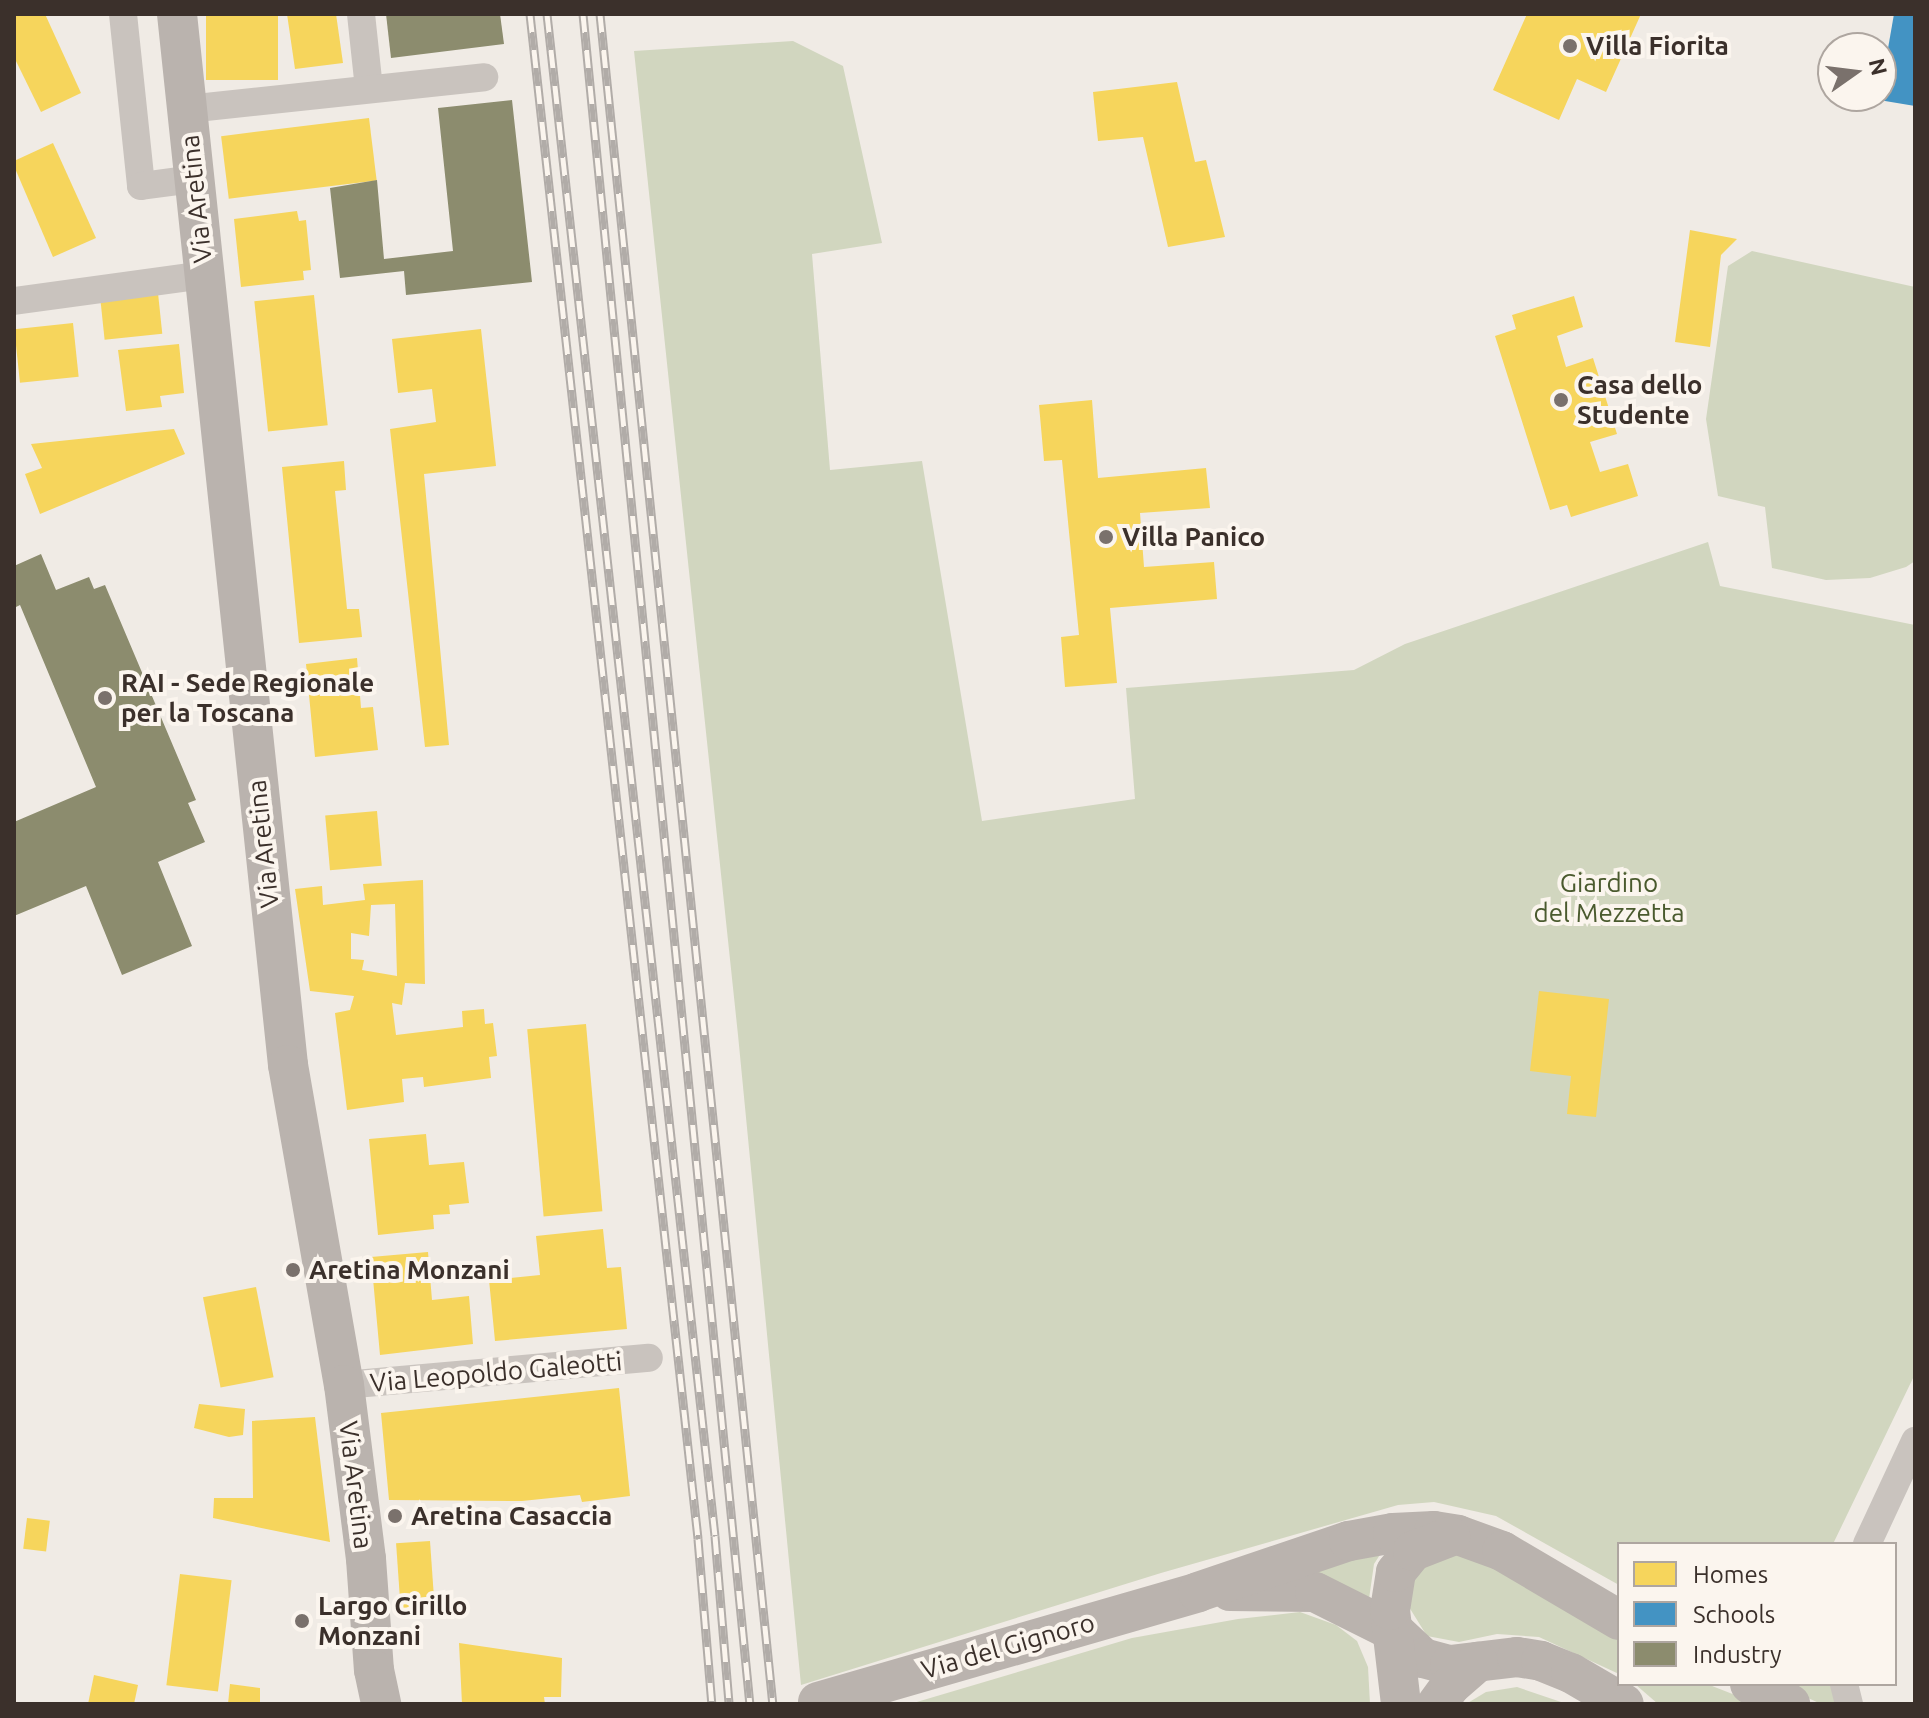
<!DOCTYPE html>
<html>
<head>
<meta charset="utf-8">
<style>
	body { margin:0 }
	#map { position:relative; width:1929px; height:1718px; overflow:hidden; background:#f0ebe5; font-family:Ubuntu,sans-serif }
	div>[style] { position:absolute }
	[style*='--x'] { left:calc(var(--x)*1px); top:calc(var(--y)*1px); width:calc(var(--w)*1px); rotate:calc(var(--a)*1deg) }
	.green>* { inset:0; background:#d1d6bf }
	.homes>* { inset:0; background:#f6d55c; transform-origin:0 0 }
	.schools>* { inset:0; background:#4393c3 }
	.industry>* { inset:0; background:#8c8c6e }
	.street>* { height:28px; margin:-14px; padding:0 14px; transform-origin:14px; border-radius:14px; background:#c9c3be }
	.secondary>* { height:40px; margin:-20px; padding:0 20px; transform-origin:20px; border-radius:20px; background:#bab3ae }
	.rail>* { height:9px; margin-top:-4.5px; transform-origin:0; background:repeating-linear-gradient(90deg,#fbf5ee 0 18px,#b1aca8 0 36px); box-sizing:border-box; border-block:2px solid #b1aca8 }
	.dots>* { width:22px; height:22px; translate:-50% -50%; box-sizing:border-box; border:4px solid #fbf5ee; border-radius:50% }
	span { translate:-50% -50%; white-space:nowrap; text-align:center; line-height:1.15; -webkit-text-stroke:8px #fbf5ee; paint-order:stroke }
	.poi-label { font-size:26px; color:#3b302b; font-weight:700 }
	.left { translate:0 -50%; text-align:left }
	.street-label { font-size:26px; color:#3b302b }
	.park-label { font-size:26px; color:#4a5a2e }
	.frame { position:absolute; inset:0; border:16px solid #3b302b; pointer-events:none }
	.legend { position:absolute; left:1617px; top:1542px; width:280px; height:144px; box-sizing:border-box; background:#fbf5ee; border:2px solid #aea6a0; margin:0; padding:10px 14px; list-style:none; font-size:24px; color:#3b302b }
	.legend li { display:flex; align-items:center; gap:16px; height:40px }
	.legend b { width:40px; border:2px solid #aea6a0 }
	.north { position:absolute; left:1817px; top:32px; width:80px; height:80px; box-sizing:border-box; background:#fbf5ee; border:2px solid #aea6a0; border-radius:50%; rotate:76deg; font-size:22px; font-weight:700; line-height:32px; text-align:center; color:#3b302b }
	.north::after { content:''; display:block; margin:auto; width:28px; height:36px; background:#7a716c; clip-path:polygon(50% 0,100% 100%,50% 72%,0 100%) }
</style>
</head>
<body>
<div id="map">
	<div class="green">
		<i style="clip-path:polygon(793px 41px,843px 66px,882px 243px,812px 254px,830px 470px,922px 461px,982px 821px,1135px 799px,1126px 688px,1354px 670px,1405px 644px,1708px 542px,1720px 586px,1915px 625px,1915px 1374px,1833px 1544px,1619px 1544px,1619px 1585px,1496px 1516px,1434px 1502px,1398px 1505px,1161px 1573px,801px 1685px,738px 1035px,634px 51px)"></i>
		<i style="clip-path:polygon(1752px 251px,1915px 287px,1915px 561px,1906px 567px,1870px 578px,1826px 580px,1772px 568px,1765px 507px,1718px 496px,1706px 419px,1728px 266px)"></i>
		<i style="clip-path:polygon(1385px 1547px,1374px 1564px,1369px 1599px,1290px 1571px)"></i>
		<i style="clip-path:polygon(1464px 1554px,1495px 1565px,1619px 1637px,1619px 1674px,1539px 1637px,1497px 1634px,1459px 1642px,1427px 1636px,1409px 1607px,1413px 1574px,1423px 1560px)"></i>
		<i style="clip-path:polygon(1300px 1612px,1336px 1625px,1357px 1641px,1368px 1667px,1370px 1704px,910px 1704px,1132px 1638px,1238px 1619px)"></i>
		<i style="clip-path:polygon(1635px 1684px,1707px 1684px,1758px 1704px,1658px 1704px)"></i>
		<i style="clip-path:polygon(1778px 1684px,1835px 1684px,1841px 1704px,1821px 1704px)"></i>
		<i style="clip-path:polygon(1517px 1687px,1567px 1704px,1466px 1704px,1486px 1692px)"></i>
	</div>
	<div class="homes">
		<i style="clip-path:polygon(14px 14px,45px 14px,81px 93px,41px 112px,14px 57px)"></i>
		<i style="left:206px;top:14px;width:72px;height:66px"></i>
		<i style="clip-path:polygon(287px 14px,336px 14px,343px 63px,295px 69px)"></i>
		<i style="clip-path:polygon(1527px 14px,1641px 14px,1606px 92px,1577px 79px,1559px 120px,1493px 90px)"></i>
		<i style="clip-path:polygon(1177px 82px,1195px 162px,1206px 160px,1225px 237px,1168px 247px,1143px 137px,1098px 141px,1093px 92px)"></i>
		<i style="left:369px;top:118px;width:63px;height:149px;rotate:83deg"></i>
		<i style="clip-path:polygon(53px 143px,96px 238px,53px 257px,14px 166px,14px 161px)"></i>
		<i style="clip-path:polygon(297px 211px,299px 221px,306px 220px,311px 270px,303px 271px,304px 280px,241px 287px,234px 219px)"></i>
		<i style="clip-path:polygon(1690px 230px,1737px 239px,1721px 255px,1710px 347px,1675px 342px)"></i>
		<i style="left:158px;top:293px;width:41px;height:58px;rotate:84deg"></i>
		<i style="left:314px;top:295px;width:131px;height:60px;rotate:84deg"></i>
		<i style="clip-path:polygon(1574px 296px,1583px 327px,1557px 336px,1566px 367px,1593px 358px,1617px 434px,1590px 442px,1600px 472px,1628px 464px,1638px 496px,1571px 517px,1567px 505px,1550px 510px,1495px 336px,1516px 329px,1512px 315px)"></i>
		<i style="left:73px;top:323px;width:54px;height:59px;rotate:84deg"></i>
		<i style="clip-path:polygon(481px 329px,496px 466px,424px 474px,449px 745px,425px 747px,390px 429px,436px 422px,432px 389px,398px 393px,392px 339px)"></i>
		<i style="clip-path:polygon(179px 344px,184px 393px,160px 396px,162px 407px,126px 411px,118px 350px)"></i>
		<i style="clip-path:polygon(1092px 400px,1098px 478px,1206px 468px,1210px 508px,1140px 513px,1144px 567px,1214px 562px,1217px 599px,1110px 608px,1117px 683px,1065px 687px,1061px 637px,1079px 635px,1062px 460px,1044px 461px,1039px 405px)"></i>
		<i style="clip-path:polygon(174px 429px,185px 454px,40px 514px,25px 474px,42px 468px,31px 444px)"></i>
		<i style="clip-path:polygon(344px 461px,346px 490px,335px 491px,347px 609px,359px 609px,362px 637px,299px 643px,282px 467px)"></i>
		<i style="clip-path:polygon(357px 658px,361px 708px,373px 707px,378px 750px,315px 757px,306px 664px)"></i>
		<i style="left:377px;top:811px;width:55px;height:52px;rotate:85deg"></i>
		<i style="clip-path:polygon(evenodd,423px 880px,425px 984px,405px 983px,402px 1005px,392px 1003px,396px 1035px,463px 1027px,462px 1011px,484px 1009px,485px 1024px,493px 1023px,497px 1056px,489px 1057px,491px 1078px,424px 1087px,423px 1077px,402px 1079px,404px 1102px,347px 1110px,335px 1013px,350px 1010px,354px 996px,310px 991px,295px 889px,322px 886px,323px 905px,365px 900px,363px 884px,423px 880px,395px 904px,397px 976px,362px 970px,364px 960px,351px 959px,351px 933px,369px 936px,371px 905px,395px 904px)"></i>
		<i style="clip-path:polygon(1539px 991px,1609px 999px,1596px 1117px,1567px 1114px,1571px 1076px,1530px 1071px)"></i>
		<i style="left:586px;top:1024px;width:188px;height:59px;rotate:85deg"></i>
		<i style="clip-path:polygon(426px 1134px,429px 1165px,464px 1162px,469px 1203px,449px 1205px,450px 1214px,433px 1215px,434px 1229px,378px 1235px,369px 1139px)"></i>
		<i style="clip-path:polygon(603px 1229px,607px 1268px,621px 1267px,627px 1329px,495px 1341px,489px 1280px,540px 1275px,536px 1236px)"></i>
		<i style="clip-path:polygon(428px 1252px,432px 1300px,469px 1296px,473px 1344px,380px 1355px,371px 1257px)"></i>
		<i style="left:256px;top:1287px;width:92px;height:54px;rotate:79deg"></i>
		<i style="clip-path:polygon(619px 1388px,630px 1496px,582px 1502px,580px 1495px,522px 1501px,389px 1500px,381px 1413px)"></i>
		<i style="clip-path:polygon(199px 1404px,245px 1409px,243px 1435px,229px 1437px,194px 1428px)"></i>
		<i style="clip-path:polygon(315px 1417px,330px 1542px,213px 1518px,214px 1498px,253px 1498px,252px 1421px)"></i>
		<i style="left:27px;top:1518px;width:23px;height:31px;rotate:7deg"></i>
		<i style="left:430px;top:1541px;width:65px;height:34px;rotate:86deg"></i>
		<i style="left:180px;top:1574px;width:52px;height:112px;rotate:7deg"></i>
		<i style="clip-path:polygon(459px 1643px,562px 1658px,561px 1697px,544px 1697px,545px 1704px,462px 1704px)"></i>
		<i style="clip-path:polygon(94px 1675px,138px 1685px,134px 1704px,88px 1704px)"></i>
		<i style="clip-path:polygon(230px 1684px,260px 1688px,260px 1704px,228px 1704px)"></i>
	</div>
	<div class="schools">
		<i style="clip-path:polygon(1894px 14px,1915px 14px,1915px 106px,1879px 100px)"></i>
	</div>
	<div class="industry">
		<i style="clip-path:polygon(386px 14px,500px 14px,504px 44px,391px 58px)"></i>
		<i style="clip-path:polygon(512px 100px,532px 282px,406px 295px,404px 271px,340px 278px,330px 188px,377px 180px,384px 259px,453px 251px,438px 108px)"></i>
		<i style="clip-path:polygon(41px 554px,56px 590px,89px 577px,94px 589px,105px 585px,196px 800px,188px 803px,205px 842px,158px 862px,192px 946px,122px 975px,86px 886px,14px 916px,14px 822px,96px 787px,20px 605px,14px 608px,14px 566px)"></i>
	</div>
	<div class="street">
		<i style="--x:123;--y:14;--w:173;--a:84"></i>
		<i style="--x:141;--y:186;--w:52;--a:-7.7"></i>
		<i style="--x:361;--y:14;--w:75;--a:83.9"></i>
		<i style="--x:187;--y:109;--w:299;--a:-6.1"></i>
		<i style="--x:14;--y:301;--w:191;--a:-7.8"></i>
		<i style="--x:344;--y:1385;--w:306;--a:-5.1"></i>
		<i style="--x:1867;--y:1544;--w:114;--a:-65"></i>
		<i style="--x:1844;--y:1684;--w:21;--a:76"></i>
	</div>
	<div class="secondary">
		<i style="--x:177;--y:14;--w:1057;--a:83.97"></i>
		<i style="--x:288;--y:1065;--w:325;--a:80.1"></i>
		<i style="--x:344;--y:1385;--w:175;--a:82.8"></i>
		<i style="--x:366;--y:1559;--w:111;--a:85.9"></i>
		<i style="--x:374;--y:1670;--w:35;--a:78"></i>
		<i style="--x:1230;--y:1591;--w:85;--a:0.7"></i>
		<i style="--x:1315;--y:1592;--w:89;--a:26.6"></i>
		<i style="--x:1395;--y:1632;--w:38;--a:43"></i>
		<i style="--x:1423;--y:1658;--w:28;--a:15"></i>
		<i style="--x:1450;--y:1665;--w:67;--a:-6.8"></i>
		<i style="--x:1517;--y:1657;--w:24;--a:9"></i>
		<i style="--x:1541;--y:1661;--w:32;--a:22"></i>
		<i style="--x:1571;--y:1673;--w:61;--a:30.3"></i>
		<i style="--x:1750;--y:1684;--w:45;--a:26.6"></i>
		<i style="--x:818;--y:1702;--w:396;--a:-16.1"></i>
		<i style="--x:1198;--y:1592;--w:159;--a:-18.7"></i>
		<i style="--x:1349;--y:1541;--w:45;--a:-10.3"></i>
		<i style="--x:1393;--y:1533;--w:41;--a:-2.8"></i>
		<i style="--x:1434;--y:1531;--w:24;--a:9"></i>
		<i style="--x:1458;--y:1535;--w:47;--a:20"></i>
		<i style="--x:1502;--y:1551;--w:136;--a:30.5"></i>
		<i style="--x:1401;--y:1704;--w:95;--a:-96.7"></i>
		<i style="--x:1390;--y:1610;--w:38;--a:-81"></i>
		<i style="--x:1396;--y:1572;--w:27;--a:-51"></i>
		<i style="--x:1413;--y:1551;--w:40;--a:-21"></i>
		<i style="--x:1437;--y:1704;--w:22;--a:-54"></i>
		<i style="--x:1450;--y:1686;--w:37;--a:-41"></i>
	</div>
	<div class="rail">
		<i style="--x:530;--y:14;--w:1534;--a:83.71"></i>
		<i style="--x:698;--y:1539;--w:166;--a:85.2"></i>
		<i style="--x:547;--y:14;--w:1531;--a:83.7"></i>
		<i style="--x:715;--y:1536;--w:169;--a:85.2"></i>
		<i style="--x:583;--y:14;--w:1698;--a:84.36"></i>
		<i style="--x:600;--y:14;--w:1699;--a:84.16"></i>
	</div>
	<div class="dots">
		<i style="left:1570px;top:46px;background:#7a716c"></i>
		<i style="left:1561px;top:400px;background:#7a716c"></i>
		<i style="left:1106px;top:537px;background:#7a716c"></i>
		<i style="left:105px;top:698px;background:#7a716c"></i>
		<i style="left:293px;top:1270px;background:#7a716c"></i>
		<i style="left:395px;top:1516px;background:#7a716c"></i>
		<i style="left:302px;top:1621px;background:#7a716c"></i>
	</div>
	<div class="poi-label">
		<span class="left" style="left:1586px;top:46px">Villa Fiorita</span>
		<span class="left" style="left:1577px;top:400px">Casa dello<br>Studente</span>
		<span class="left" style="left:1122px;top:537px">Villa Panico</span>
		<span class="left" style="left:121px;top:698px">RAI - Sede Regionale<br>per la Toscana</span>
		<span class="left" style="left:309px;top:1270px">Aretina Monzani</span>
		<span class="left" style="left:411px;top:1516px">Aretina Casaccia</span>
		<span class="left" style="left:318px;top:1621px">Largo Cirillo<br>Monzani</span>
	</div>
	<div class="street-label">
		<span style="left:196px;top:199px;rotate:-96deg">Via Aretina</span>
		<span style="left:263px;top:844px;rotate:-96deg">Via Aretina</span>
		<span style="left:496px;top:1372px;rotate:-5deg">Via Leopoldo Galeotti</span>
		<span style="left:356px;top:1485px;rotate:83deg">Via Aretina</span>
		<span style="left:1008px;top:1646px;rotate:-16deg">Via del Gignoro</span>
	</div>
	<div class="park-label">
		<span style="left:1609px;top:898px">Giardino<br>del Mezzetta</span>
	</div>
	<div class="frame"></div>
	<ul class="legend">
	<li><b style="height:22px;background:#f6d55c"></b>Homes</li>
	<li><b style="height:22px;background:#4393c3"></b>Schools</li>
	<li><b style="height:22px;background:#8c8c6e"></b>Industry</li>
	</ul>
	<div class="north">N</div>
</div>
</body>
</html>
